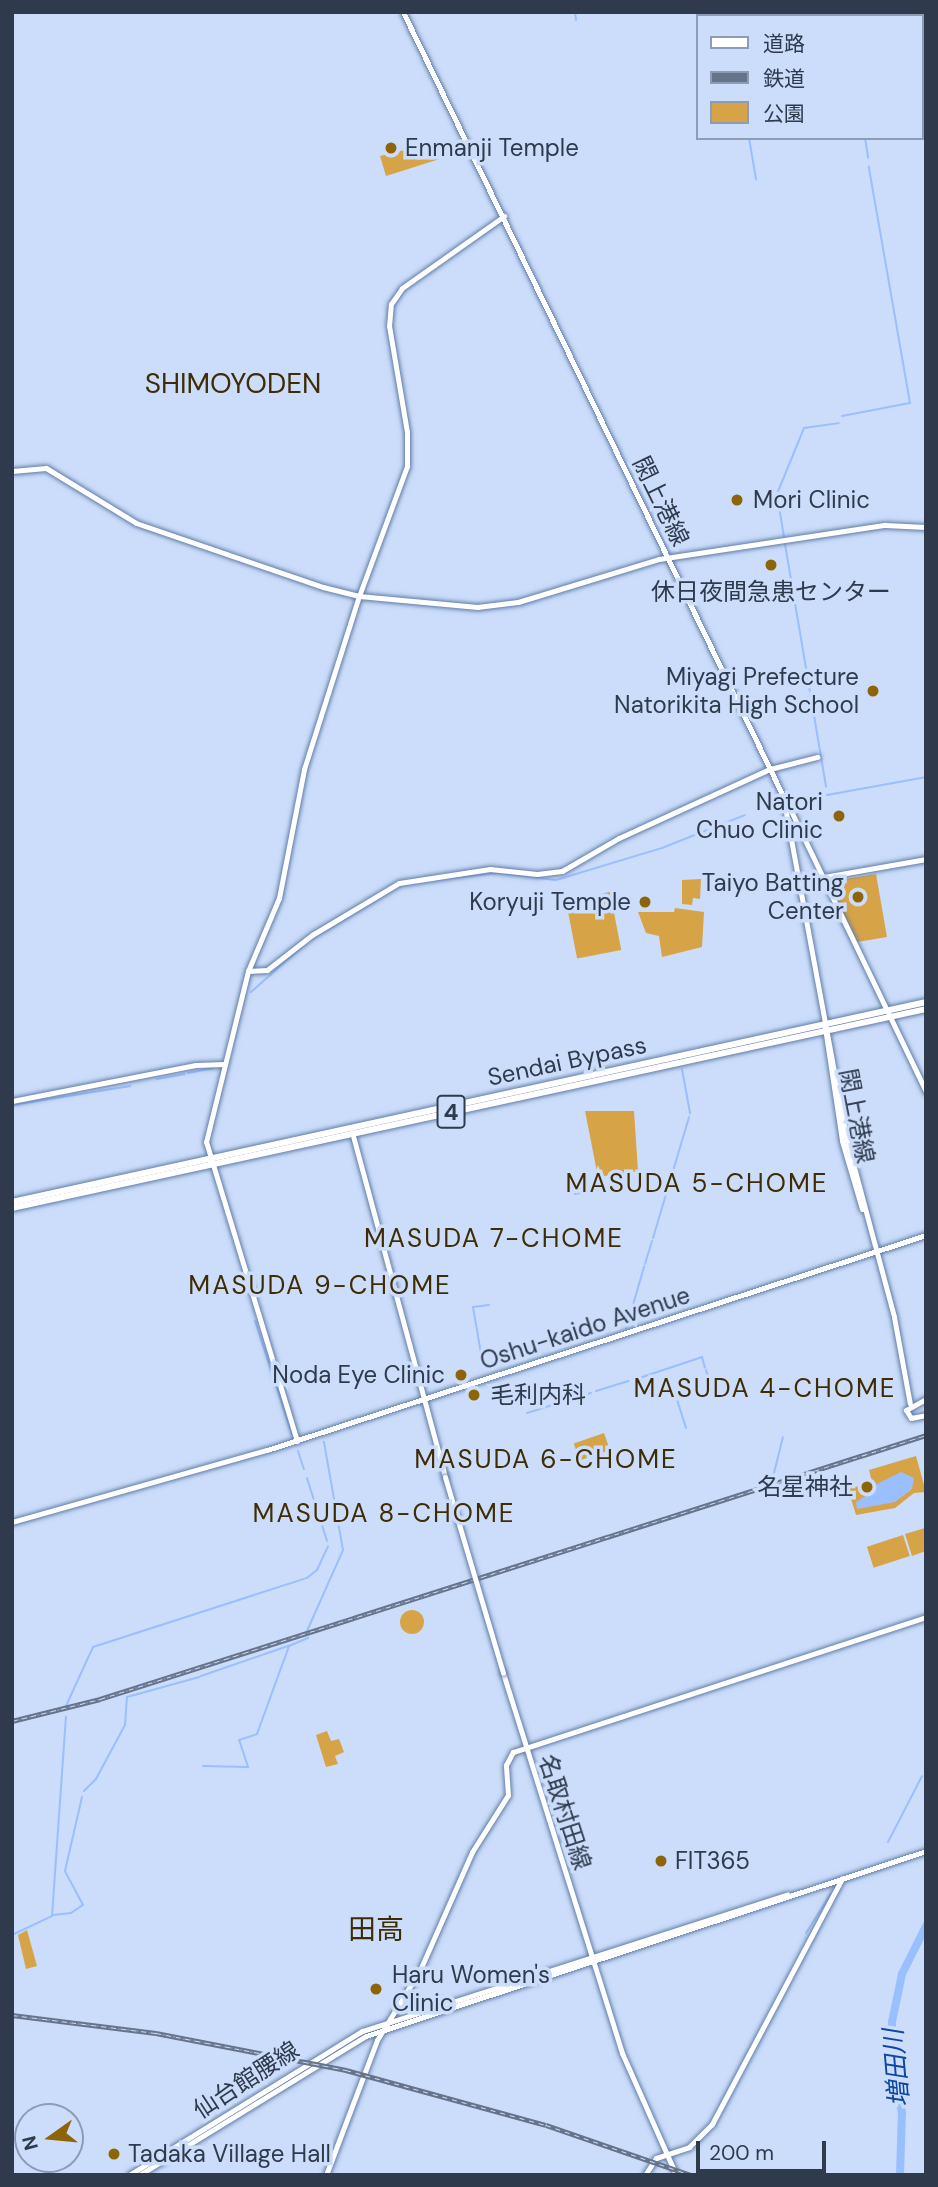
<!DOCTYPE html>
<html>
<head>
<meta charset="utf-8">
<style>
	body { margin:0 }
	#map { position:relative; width:938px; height:2187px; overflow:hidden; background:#cbddfa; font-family:"DM Sans","Noto Sans JP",sans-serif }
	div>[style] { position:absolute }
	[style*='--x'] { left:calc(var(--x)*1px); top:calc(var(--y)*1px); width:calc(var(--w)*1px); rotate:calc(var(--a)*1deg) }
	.green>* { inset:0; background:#d6a447; transform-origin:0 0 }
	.round { border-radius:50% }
	.water>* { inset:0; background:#99bffe }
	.stream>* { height:2px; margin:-1px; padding:0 1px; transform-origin:1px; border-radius:1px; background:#99bffe }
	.river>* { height:8px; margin:-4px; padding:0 4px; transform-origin:4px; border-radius:4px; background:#99bffe }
	.roads { filter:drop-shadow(0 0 2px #627ca8) drop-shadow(0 0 2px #627ca8) }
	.secondary>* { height:5px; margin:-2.5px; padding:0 2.5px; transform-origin:2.5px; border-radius:2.5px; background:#fff }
	.highway>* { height:6px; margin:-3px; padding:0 3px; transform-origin:3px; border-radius:3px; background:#fff }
	.rail>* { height:4.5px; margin-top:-2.25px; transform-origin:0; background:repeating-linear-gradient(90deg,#cbddfa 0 5px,#66738a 0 10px); box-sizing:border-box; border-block:2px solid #66738a }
	.bridges { filter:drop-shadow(0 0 2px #627ca8) drop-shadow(0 0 2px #627ca8) }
	.secondary-bridge>* { height:5px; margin:-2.5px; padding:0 2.5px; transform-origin:2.5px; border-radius:2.5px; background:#fff }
	.dots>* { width:19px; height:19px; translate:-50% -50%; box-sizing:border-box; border:4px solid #cbddfa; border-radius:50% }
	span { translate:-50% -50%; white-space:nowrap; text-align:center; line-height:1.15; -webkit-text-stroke:7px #cbddfa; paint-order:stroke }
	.shield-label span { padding:2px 5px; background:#cbddfa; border:2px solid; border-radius:5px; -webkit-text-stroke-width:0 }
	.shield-label { font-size:23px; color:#2f3a4d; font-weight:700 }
	.poi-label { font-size:24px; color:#2f3a4d }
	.left { translate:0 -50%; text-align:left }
	.right { translate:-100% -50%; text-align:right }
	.street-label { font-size:24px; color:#2f3a4d }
	.neighbourhood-label { font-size:26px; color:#3f2c04; letter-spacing:2px }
	.water-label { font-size:26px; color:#0f47a1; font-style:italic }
	.quarter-label { font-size:28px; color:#3f2c04 }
	.frame { position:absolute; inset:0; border:14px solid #2f3a4d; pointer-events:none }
	.legend { position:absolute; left:696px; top:14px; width:228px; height:126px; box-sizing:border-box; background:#cbddfa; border:2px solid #8d9cb5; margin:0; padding:9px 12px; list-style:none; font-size:21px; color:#2f3a4d }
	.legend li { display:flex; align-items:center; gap:14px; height:35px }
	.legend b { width:35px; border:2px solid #8d9cb5 }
	.north { position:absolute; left:14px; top:2103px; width:70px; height:70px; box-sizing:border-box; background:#cbddfa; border:2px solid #8d9cb5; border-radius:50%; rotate:255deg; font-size:19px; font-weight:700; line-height:28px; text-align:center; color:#2f3a4d }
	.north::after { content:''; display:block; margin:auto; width:24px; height:32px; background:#8d6508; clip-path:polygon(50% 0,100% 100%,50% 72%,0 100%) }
	.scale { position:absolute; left:696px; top:2141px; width:130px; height:32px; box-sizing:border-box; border:4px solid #2f3a4d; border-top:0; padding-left:9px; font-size:21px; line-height:24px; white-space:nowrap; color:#2f3a4d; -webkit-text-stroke:5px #cbddfa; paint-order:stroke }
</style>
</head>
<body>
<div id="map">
	<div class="green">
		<i style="clip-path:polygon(445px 140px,449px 156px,386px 176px,380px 156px)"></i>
		<i style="clip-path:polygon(876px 874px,887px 937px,857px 942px,830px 886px,832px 881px)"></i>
		<i style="clip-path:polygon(701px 879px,700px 899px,693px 898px,692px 905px,682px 904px,682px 880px)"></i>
		<i style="left:610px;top:892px;width:59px;height:45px;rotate:79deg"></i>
		<i style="clip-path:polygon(675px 908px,704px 912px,702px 947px,662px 957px,659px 936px,646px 933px,638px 912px,674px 912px)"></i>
		<i style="clip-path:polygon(585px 1111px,634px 1111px,638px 1171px,598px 1177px)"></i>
		<i style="left:604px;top:1433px;width:18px;height:32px;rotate:71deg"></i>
		<i style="clip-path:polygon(916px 1456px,926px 1492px,914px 1493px,895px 1508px,856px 1515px,848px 1489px,872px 1482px,869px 1470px)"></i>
		<i style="clip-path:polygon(925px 1528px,926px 1551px,912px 1556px,905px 1534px)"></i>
		<i style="left:903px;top:1535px;width:22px;height:38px;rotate:72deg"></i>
		<i class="round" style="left:400px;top:1610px;width:24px;height:24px"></i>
		<i style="clip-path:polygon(327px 1731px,331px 1741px,339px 1739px,344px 1752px,335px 1756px,338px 1764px,326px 1767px,316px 1735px)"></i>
		<i style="clip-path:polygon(27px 1930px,37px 1966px,26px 1969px,18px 1935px)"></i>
	</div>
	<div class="water">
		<i style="clip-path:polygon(901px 1472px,914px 1478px,912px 1489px,895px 1502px,857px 1509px,856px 1502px,874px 1491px,875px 1485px)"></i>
	</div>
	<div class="stream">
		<i style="--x:575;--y:12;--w:8;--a:83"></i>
		<i style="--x:727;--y:12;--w:4;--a:76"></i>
		<i style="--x:843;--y:12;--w:4;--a:76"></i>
		<i style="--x:749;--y:138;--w:42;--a:80.3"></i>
		<i style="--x:865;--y:138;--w:20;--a:81"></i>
		<i style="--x:842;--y:416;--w:69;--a:-10.8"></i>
		<i style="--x:910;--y:403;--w:240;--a:-99.9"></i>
		<i style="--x:784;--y:537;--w:44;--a:-99.2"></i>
		<i style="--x:777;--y:494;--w:71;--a:-67.8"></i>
		<i style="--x:804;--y:428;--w:35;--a:-8"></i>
		<i style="--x:785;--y:544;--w:246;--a:80.4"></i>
		<i style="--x:827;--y:795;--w:101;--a:-10.3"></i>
		<i style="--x:434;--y:880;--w:66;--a:-6.1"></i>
		<i style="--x:500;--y:873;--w:56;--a:7.1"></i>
		<i style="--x:556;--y:880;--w:111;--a:-16.8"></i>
		<i style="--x:662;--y:848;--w:89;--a:-21.7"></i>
		<i style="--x:307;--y:942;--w:110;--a:-31.2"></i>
		<i style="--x:251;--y:992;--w:69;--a:-41.5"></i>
		<i style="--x:682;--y:1069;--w:45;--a:79.7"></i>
		<i style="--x:188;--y:1073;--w:26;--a:-11"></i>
		<i style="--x:157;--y:1079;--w:28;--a:-10"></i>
		<i style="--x:12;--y:1105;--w:120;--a:-9.1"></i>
		<i style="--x:575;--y:1194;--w:23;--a:-10"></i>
		<i style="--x:653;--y:1238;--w:126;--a:-73.4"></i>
		<i style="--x:645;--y:1264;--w:24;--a:-73"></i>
		<i style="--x:255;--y:1321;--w:119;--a:71.9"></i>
		<i style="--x:626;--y:1329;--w:65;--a:-73.8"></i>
		<i style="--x:483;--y:1365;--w:59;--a:-99.8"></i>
		<i style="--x:473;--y:1307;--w:16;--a:-7"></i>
		<i style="--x:706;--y:1370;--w:24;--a:73"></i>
		<i style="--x:633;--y:1380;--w:73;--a:-18.4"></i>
		<i style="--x:702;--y:1357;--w:11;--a:75"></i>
		<i style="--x:672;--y:1384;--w:46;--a:72.3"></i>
		<i style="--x:596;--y:1391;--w:34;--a:-17"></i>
		<i style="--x:527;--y:1413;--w:67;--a:-17.4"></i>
		<i style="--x:298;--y:1451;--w:19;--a:72"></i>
		<i style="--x:307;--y:1478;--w:66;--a:72.4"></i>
		<i style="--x:772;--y:1481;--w:45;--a:-76"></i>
		<i style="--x:307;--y:1631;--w:89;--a:-66"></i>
		<i style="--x:343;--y:1550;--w:110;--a:-100"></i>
		<i style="--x:201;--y:1676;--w:92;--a:-19"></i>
		<i style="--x:65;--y:1708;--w:67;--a:-65.3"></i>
		<i style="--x:93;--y:1647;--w:225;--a:-17.9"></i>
		<i style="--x:307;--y:1578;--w:13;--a:-39"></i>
		<i style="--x:317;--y:1570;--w:26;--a:-65"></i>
		<i style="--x:203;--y:1766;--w:45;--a:1.3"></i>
		<i style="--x:248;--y:1767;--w:28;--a:-108"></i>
		<i style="--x:239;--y:1740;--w:19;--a:-18"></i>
		<i style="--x:257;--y:1734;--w:94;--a:-70"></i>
		<i style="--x:289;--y:1646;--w:21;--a:-23"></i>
		<i style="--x:84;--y:1791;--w:17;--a:-45"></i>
		<i style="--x:96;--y:1779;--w:61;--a:-61.8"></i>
		<i style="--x:125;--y:1725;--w:28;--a:-86"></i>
		<i style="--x:127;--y:1697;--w:75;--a:-15.5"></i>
		<i style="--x:888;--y:1842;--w:74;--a:-62.7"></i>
		<i style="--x:53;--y:1915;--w:18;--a:-6"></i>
		<i style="--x:71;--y:1913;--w:14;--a:-34"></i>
		<i style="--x:83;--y:1905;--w:38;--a:-118"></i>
		<i style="--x:65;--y:1871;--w:76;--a:-77.1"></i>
		<i style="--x:806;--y:1933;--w:45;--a:-57.7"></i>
		<i style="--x:12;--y:1935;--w:44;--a:-25.4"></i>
		<i style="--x:52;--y:1916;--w:200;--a:-86"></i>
	</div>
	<div class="river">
		<i style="--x:900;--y:2175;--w:62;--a:-88.2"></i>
		<i style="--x:902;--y:2113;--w:55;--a:-100.5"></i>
		<i style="--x:892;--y:2059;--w:37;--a:-90"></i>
		<i style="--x:892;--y:2022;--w:49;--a:-78.2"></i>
		<i style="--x:902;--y:1974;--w:54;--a:-63.4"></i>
	</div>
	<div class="roads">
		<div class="secondary">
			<i style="--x:403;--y:12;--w:871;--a:64.14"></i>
			<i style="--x:783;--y:796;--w:351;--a:79.5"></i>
			<i style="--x:847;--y:1141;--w:182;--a:75"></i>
			<i style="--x:894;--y:1317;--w:88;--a:79.6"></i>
			<i style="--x:12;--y:471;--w:34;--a:-5"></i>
			<i style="--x:46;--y:468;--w:105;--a:31.4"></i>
			<i style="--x:136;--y:523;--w:198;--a:18.9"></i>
			<i style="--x:323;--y:587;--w:37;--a:14"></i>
			<i style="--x:359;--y:596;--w:119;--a:5.3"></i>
			<i style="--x:477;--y:607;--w:41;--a:-7"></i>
			<i style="--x:518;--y:602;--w:147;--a:-17"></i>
			<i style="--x:659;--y:559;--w:229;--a:-8.6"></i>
			<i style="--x:885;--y:525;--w:41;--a:2.8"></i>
			<i style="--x:791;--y:811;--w:312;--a:64.3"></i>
			<i style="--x:801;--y:881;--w:127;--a:-10"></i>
			<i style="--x:248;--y:971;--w:19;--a:-3"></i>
			<i style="--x:267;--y:970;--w:57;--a:-37.9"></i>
			<i style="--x:312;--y:935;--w:101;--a:-30.9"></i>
			<i style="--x:399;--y:883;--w:92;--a:-8.7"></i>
			<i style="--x:490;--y:869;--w:47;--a:6.1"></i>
			<i style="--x:537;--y:874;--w:25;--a:-7"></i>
			<i style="--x:562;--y:871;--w:66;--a:-30.1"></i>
			<i style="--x:619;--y:838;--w:166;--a:-24.6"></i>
			<i style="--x:770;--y:769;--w:49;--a:-14.3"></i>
			<i style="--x:825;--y:1028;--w:114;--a:81.4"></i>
			<i style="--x:842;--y:1141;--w:71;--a:73.6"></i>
			<i style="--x:12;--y:1101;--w:187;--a:-11.1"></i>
			<i style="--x:196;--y:1065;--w:28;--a:-2"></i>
			<i style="--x:352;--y:1132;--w:357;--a:74.9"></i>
			<i style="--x:926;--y:1399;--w:23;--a:151"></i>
			<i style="--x:906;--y:1410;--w:9;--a:58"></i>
			<i style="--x:911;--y:1418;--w:15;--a:-11"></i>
			<i style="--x:297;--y:1441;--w:313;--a:-106.9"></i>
			<i style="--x:206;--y:1142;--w:176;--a:-76.2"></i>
			<i style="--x:248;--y:971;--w:79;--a:-67"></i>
			<i style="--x:279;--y:898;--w:131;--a:-79"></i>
			<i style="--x:304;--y:769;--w:182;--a:-72.4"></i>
			<i style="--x:359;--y:596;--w:139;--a:-69.7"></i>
			<i style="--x:407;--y:466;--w:34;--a:-90"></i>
			<i style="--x:407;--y:432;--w:108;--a:-99.6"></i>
			<i style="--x:389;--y:326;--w:22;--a:-85"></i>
			<i style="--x:391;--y:304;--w:19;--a:-55"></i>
			<i style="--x:402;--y:288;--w:125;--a:-35.2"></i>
			<i style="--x:12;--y:1522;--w:265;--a:-15.8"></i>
			<i style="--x:267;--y:1450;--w:693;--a:-18.07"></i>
			<i style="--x:503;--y:1673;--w:398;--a:72.6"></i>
			<i style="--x:622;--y:2053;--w:133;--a:66.1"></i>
			<i style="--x:129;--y:2175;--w:274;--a:-31.7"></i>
			<i style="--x:362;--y:2031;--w:447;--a:-17.8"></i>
			<i style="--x:139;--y:2175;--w:266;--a:-31.5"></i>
			<i style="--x:366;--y:2036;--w:590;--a:-18.28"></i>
			<i style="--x:326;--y:2175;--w:144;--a:-69.3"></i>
			<i style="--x:377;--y:2040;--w:82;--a:-58.4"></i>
			<i style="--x:420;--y:1970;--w:129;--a:-66.2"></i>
			<i style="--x:472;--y:1852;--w:67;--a:-57.7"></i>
			<i style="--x:508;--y:1795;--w:30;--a:-94"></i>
			<i style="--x:506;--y:1765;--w:15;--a:-62"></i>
			<i style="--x:513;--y:1752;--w:435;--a:-18.1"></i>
			<i style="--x:645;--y:2175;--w:20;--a:-57"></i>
			<i style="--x:656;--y:2158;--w:35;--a:-18"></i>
			<i style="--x:689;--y:2147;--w:33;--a:-45"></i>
			<i style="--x:712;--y:2124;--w:278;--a:-62.1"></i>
		</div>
		<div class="highway">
			<i style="--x:12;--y:1202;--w:936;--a:-12.34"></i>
			<i style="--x:12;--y:1208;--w:935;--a:-12.28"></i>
		</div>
	</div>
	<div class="rail">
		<i style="--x:12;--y:1721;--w:91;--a:-14"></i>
		<i style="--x:100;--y:1699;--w:867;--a:-17.72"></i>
		<i style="--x:12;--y:2015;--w:145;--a:7.1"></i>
		<i style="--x:156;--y:2033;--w:194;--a:11"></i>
		<i style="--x:346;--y:2070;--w:207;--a:15.4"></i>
		<i style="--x:546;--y:2125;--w:153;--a:19"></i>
	</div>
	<div class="bridges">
		<div class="secondary-bridge">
			<i style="--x:445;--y:1477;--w:204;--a:73.5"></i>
		</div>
	</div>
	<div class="dots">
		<i style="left:391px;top:148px;background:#8d6508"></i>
		<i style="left:737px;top:500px;background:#8d6508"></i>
		<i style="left:771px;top:565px;background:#8d6508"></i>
		<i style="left:873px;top:691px;background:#8d6508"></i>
		<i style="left:839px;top:816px;background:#8d6508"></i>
		<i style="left:858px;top:897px;background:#8d6508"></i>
		<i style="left:645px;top:902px;background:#8d6508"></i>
		<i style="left:461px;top:1375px;background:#8d6508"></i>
		<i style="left:474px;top:1395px;background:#8d6508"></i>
		<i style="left:867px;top:1487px;background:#8d6508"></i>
		<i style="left:661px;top:1861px;background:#8d6508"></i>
		<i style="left:376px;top:1989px;background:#8d6508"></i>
		<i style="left:114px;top:2154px;background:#8d6508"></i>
	</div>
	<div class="shield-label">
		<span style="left:451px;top:1112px">4</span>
	</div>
	<div class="poi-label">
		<span class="left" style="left:405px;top:148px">Enmanji Temple</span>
		<span class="left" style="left:753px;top:500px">Mori Clinic</span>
		<span style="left:771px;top:592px">休日夜間急患センター</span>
		<span class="right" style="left:859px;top:691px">Miyagi Prefecture<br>Natorikita High School</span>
		<span class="right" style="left:823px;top:816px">Natori<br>Chuo Clinic</span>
		<span class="right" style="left:844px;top:897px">Taiyo Batting<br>Center</span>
		<span class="right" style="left:631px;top:902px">Koryuji Temple</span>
		<span class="right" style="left:445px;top:1375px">Noda Eye Clinic</span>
		<span class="left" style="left:490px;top:1395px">毛利内科</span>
		<span class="right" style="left:853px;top:1487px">名星神社</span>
		<span class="left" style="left:675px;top:1861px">FIT365</span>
		<span class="left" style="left:392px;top:1989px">Haru Women's<br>Clinic</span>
		<span class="left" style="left:128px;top:2154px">Tadaka Village Hall</span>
	</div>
	<div class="street-label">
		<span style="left:661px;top:501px;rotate:64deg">閖上港線</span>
		<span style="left:567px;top:1061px;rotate:-12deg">Sendai Bypass</span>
		<span style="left:857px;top:1116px;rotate:79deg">閖上港線</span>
		<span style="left:585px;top:1328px;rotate:-18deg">Oshu-kaido Avenue</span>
		<span style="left:565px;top:1812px;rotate:72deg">名取村田線</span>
		<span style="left:246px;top:2080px;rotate:-33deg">仙台館腰線</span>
	</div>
	<div class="neighbourhood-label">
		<span style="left:697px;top:1184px">MASUDA 5-CHOME</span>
		<span style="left:494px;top:1239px">MASUDA 7-CHOME</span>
		<span style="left:320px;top:1286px">MASUDA 9-CHOME</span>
		<span style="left:765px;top:1389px">MASUDA 4-CHOME</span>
		<span style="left:546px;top:1460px">MASUDA 6-CHOME</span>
		<span style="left:384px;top:1514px">MASUDA 8-CHOME</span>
	</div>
	<div class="water-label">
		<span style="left:897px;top:2068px;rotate:-95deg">増田川</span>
	</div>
	<div class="quarter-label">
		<span style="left:233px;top:384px">SHIMOYODEN</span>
		<span style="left:376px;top:1930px">田高</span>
	</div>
	<div class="frame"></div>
	<ul class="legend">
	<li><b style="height:9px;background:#fff"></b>道路</li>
	<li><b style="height:9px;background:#66738a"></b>鉄道</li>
	<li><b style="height:19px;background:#d6a447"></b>公園</li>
	</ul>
	<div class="north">N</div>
	<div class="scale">200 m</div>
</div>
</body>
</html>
